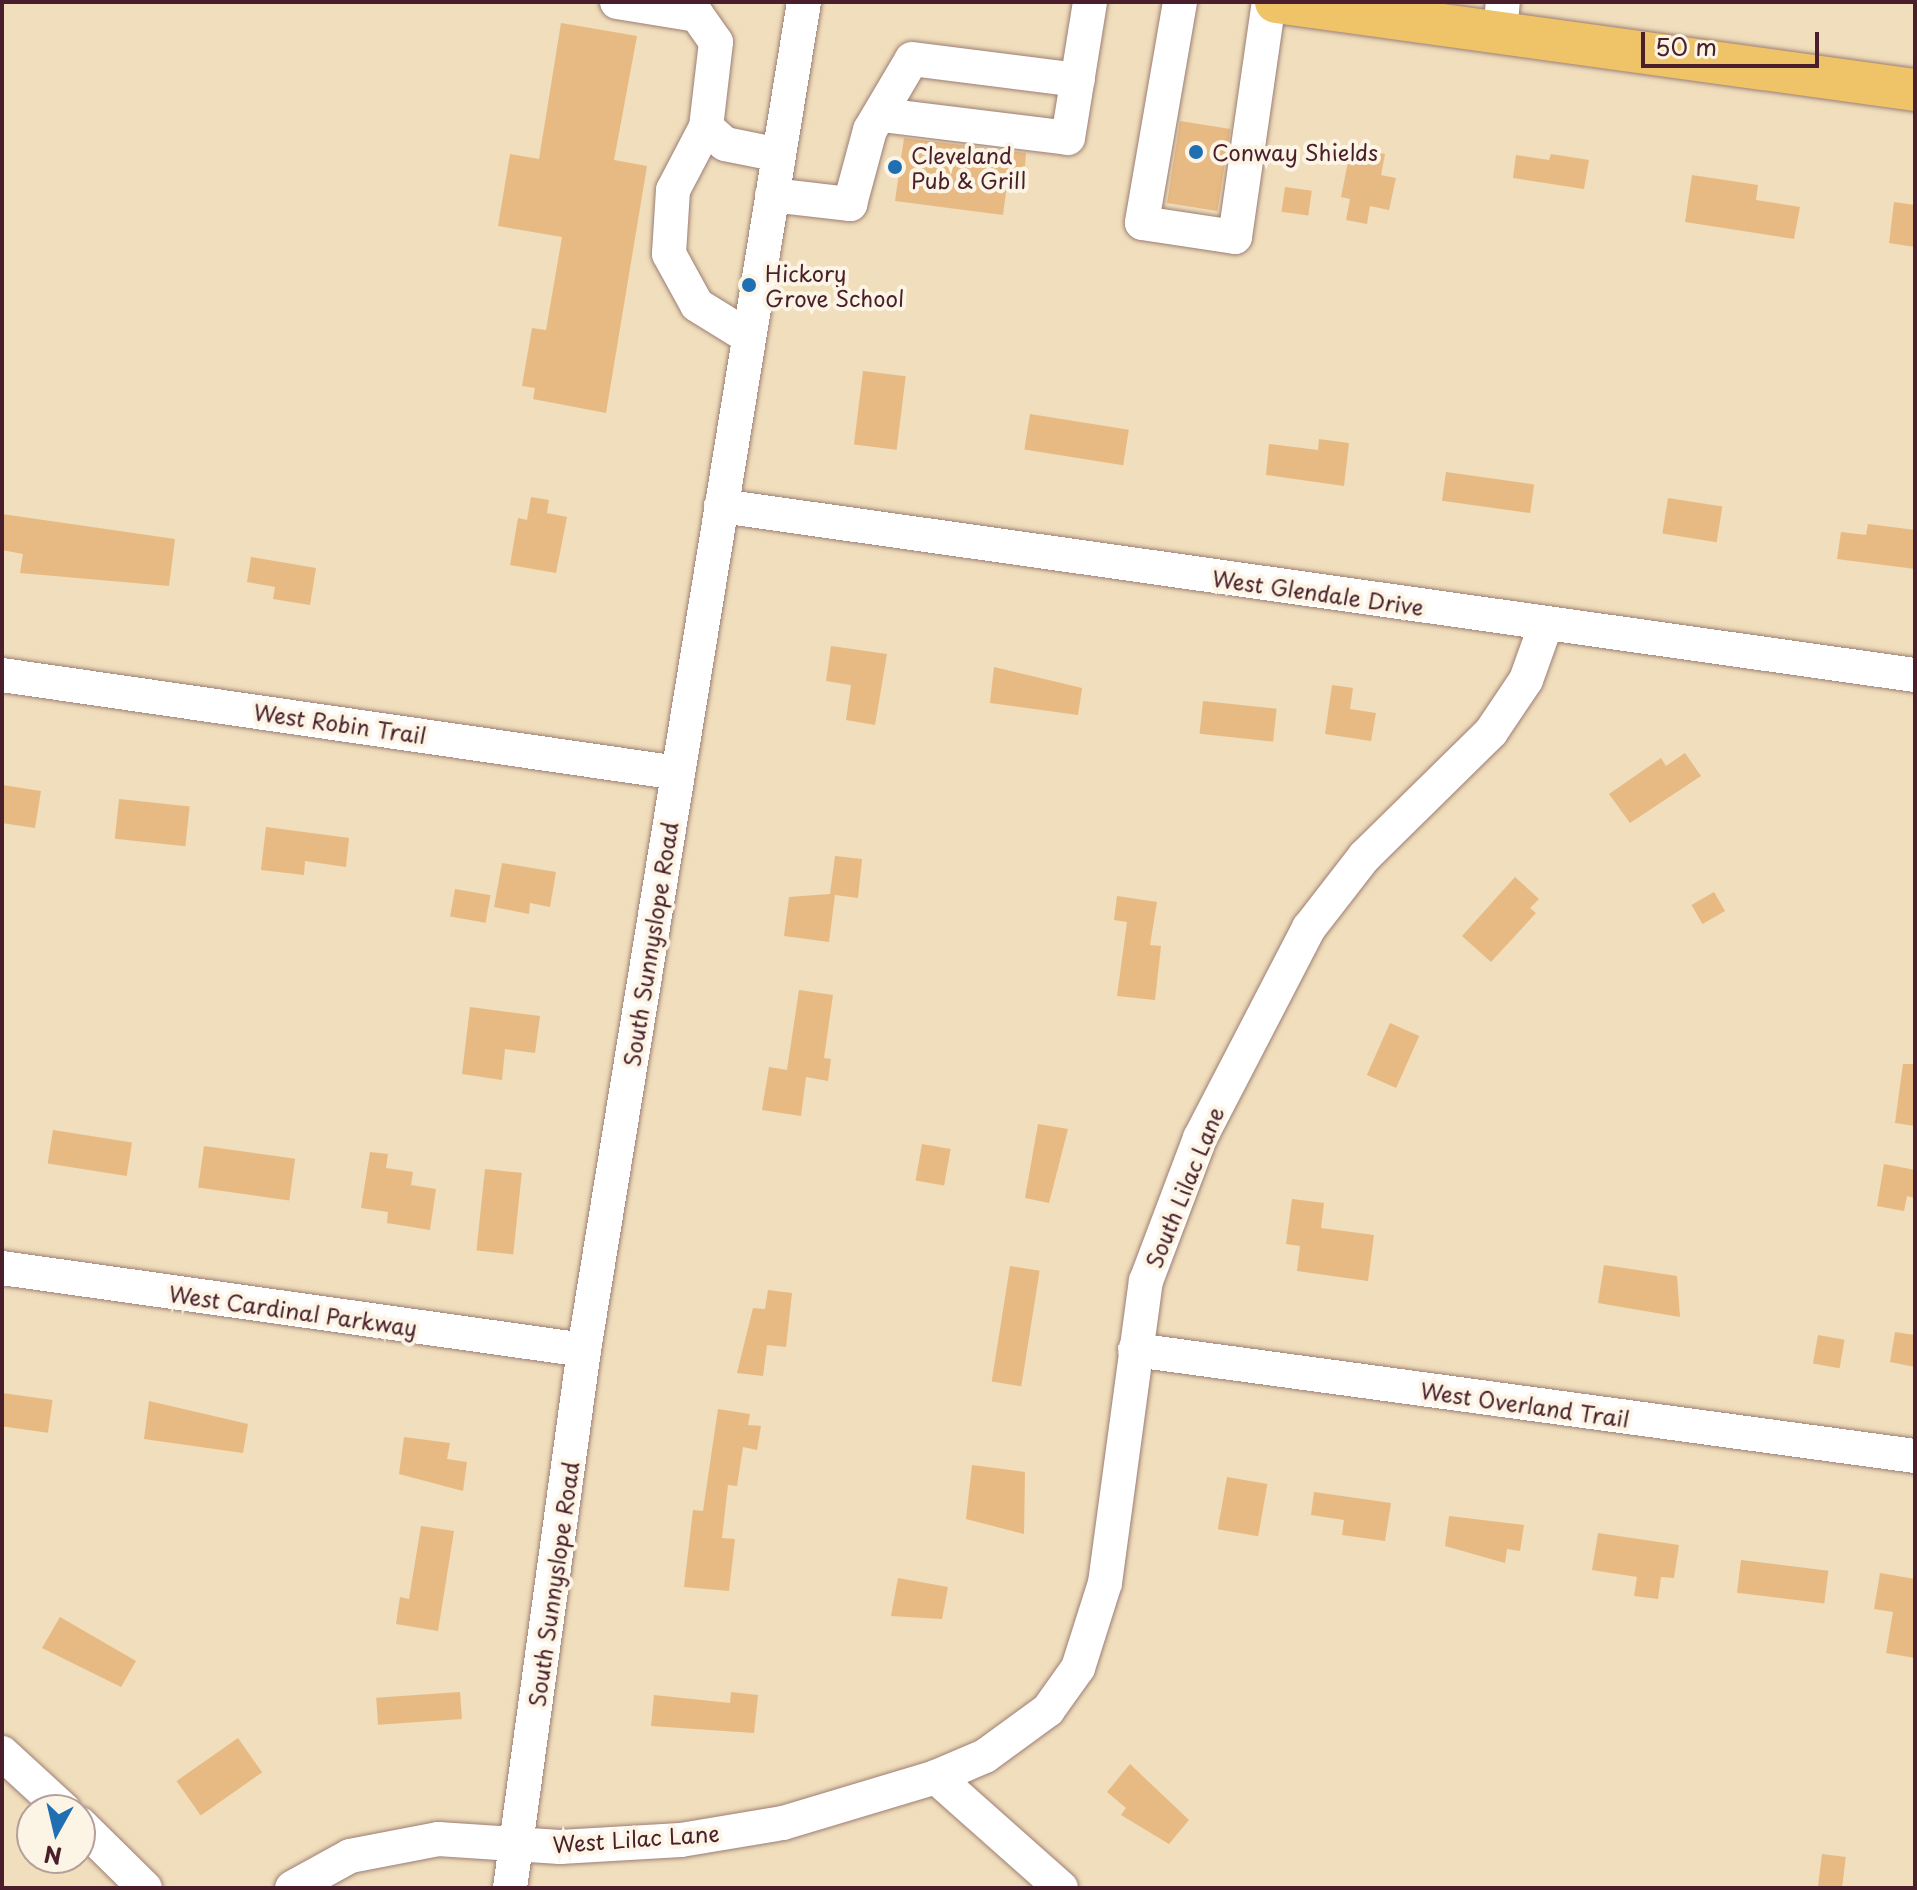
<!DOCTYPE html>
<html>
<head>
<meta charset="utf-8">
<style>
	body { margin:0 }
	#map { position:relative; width:1917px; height:1890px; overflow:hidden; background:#f0debc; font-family:"Playpen Sans",sans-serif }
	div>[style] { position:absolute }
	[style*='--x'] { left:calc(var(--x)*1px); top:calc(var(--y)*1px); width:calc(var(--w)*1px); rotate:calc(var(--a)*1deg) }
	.building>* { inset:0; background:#e7ba83; transform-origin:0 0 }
	.roads { filter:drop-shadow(0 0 2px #9d7e74) drop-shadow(0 0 2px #9d7e74) }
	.minor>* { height:34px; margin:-17px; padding:0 17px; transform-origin:17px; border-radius:17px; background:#fff }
	.major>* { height:42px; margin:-21px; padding:0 21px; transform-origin:21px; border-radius:21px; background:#efc469 }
	.dots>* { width:22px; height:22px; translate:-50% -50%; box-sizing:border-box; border:4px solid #fcf5e5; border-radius:50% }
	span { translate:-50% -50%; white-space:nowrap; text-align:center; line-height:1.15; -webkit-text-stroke:8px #fcf5e5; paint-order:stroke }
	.poi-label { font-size:22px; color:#4a1f2b }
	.left { translate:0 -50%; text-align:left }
	.street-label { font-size:22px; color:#4a1f2b }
	.frame { position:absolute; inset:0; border:4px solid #4a1f2b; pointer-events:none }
	.north { position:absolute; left:16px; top:1794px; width:80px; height:80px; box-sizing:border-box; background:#fcf5e5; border:2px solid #b59f9b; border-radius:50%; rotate:188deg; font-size:22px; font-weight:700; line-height:32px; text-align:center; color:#4a1f2b }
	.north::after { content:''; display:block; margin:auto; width:28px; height:36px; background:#1f6fb2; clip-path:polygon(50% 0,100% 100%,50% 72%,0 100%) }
	.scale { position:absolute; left:1641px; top:32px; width:178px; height:36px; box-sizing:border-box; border:4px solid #4a1f2b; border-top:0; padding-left:10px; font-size:24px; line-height:28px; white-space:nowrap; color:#4a1f2b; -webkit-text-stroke:6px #fcf5e5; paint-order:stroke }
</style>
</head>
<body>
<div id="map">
	<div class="building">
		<i style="clip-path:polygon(561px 23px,637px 36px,614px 160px,647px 166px,606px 413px,533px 399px,535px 388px,522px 386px,532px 328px,546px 330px,562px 237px,498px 226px,510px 154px,539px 159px)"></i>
		<i style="left:1180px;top:121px;width:51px;height:83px;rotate:9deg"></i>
		<i style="clip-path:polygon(904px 138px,1026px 153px,1025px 166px,1009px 170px,1003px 215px,895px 201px)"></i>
		<i style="clip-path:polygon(1351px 147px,1385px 154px,1381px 175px,1396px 178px,1389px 210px,1370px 206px,1367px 224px,1346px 220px,1350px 199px,1341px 197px)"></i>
		<i style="clip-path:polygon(1551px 154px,1589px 160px,1584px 189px,1513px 178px,1516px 155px,1549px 160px)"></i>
		<i style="clip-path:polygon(1692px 175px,1758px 185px,1756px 200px,1800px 207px,1794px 239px,1685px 222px)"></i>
		<i style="left:1285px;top:187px;width:27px;height:25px;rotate:8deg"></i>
		<i style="clip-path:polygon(1894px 202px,1915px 205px,1915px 247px,1889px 243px)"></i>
		<i style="left:863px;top:371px;width:43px;height:74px;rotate:7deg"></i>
		<i style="left:1030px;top:414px;width:100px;height:36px;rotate:9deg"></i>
		<i style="clip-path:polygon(1319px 439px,1349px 443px,1344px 486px,1266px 475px,1269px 444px,1318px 450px)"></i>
		<i style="left:1446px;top:472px;width:89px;height:29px;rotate:8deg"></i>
		<i style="clip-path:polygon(531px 497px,549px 500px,547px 513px,567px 517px,556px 573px,510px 565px,518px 518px,527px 520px)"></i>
		<i style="left:1668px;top:498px;width:55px;height:36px;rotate:9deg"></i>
		<i style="clip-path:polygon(2px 514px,175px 539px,169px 586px,20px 573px,23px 554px,2px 550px)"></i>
		<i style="clip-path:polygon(1868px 524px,1915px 530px,1915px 569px,1837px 559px,1841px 532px,1866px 535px)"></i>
		<i style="clip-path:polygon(251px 557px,316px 568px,310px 605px,273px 599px,275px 587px,247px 582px)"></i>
		<i style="clip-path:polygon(831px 646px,887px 654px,875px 725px,846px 720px,851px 685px,826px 681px)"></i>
		<i style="clip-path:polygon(994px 667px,1082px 688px,1078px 715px,990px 703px)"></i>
		<i style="clip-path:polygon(1332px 685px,1353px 688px,1350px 709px,1376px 713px,1371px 741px,1325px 734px)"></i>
		<i style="left:1203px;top:701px;width:74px;height:33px;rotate:6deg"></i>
		<i style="clip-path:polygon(1685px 753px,1701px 776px,1630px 823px,1609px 794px,1661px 758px,1666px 766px)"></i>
		<i style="clip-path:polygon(2px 785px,41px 791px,35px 828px,2px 823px)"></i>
		<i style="left:119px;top:799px;width:71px;height:40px;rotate:6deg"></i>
		<i style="clip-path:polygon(266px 827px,349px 838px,346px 867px,305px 861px,304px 875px,261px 870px)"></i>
		<i style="clip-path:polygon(835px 856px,862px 859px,858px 898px,835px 895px,829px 942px,784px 936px,789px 897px,830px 894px)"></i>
		<i style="clip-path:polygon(502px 863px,556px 872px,550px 907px,530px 903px,529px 914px,494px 907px)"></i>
		<i style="clip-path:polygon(1515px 877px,1539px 899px,1530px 908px,1536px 913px,1491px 962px,1462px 936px)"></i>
		<i style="left:455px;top:889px;width:36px;height:28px;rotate:10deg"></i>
		<i style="left:1714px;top:892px;width:22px;height:26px;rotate:60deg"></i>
		<i style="clip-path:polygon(1117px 896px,1157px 902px,1150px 945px,1161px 946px,1155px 1000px,1117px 996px,1127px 922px,1114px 920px)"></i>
		<i style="clip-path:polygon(799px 990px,833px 995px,824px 1058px,831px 1059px,828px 1081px,806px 1077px,801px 1116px,762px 1110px,769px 1067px,787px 1070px)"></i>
		<i style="clip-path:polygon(470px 1007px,540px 1016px,535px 1053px,505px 1049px,502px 1080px,462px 1074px)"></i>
		<i style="left:1390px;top:1023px;width:32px;height:57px;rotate:24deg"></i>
		<i style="clip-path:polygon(1903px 1064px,1915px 1064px,1915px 1126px,1895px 1123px)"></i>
		<i style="clip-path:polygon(1038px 1124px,1068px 1129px,1049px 1203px,1025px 1198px)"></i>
		<i style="left:53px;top:1130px;width:80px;height:34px;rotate:9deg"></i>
		<i style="left:922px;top:1144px;width:29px;height:37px;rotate:10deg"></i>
		<i style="left:204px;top:1146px;width:92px;height:42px;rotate:8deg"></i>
		<i style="clip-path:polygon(370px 1152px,388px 1154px,386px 1168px,413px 1172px,411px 1185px,436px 1189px,430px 1230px,387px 1223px,388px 1212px,361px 1208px)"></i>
		<i style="clip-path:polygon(1884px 1164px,1915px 1170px,1915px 1198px,1907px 1196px,1904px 1211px,1877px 1206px)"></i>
		<i style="left:485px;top:1169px;width:37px;height:82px;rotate:6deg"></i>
		<i style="clip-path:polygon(1292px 1199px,1324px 1203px,1321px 1228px,1374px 1235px,1368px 1281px,1297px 1271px,1300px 1246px,1286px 1244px)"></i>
		<i style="clip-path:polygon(1604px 1265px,1677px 1276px,1680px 1317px,1598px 1303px)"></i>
		<i style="left:1010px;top:1266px;width:30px;height:117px;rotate:9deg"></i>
		<i style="clip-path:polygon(768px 1290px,792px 1293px,786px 1347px,767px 1345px,763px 1376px,737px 1373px,753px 1308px,765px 1309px)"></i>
		<i style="clip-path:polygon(1895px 1332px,1915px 1335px,1915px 1367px,1890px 1362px)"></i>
		<i style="left:1818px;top:1335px;width:27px;height:29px;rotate:10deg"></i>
		<i style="left:2px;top:1393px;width:51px;height:33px;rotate:8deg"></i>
		<i style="clip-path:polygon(149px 1401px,248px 1424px,243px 1453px,144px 1439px)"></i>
		<i style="clip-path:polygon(718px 1409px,750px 1414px,748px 1425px,761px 1426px,757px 1450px,743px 1447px,737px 1486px,728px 1485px,722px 1538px,735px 1539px,729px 1591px,684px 1587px,693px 1510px,703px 1511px)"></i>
		<i style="clip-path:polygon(404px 1437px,450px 1443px,447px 1459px,467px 1462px,463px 1491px,399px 1474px)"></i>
		<i style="clip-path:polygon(972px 1465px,1025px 1472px,1024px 1534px,966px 1519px)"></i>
		<i style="left:1227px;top:1477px;width:41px;height:53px;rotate:10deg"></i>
		<i style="clip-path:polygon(1314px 1492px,1391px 1503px,1385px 1541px,1342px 1535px,1344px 1520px,1311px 1515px)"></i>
		<i style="clip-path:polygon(1449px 1516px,1524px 1525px,1520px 1551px,1507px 1549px,1505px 1563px,1445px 1546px)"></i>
		<i style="clip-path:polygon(421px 1526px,454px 1531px,438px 1631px,396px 1624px,400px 1597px,409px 1599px)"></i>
		<i style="clip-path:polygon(1598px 1533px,1679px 1545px,1674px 1578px,1661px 1577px,1658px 1599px,1634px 1596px,1637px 1577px,1592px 1570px)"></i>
		<i style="left:1741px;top:1560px;width:88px;height:33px;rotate:7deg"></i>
		<i style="clip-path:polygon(1880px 1573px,1915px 1579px,1915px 1658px,1886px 1653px,1893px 1612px,1874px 1609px)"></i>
		<i style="clip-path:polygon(898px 1578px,948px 1587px,942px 1619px,891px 1616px)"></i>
		<i style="clip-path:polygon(60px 1617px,136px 1661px,121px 1687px,42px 1648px)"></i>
		<i style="left:460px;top:1692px;width:27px;height:84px;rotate:86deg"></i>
		<i style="clip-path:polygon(731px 1692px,758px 1695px,754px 1733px,651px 1726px,654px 1695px,730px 1703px)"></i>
		<i style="left:238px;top:1738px;width:42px;height:75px;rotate:55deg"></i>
		<i style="clip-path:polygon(1130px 1764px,1189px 1820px,1169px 1844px,1121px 1815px,1126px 1808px,1107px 1792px)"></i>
		<i style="left:1822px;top:1854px;width:24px;height:34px;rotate:7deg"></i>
	</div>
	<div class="roads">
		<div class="minor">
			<i style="--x:617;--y:2;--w:81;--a:9.2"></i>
			<i style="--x:697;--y:15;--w:33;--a:55"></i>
			<i style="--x:716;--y:42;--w:86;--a:96.7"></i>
			<i style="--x:706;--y:127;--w:25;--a:42"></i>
			<i style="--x:725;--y:144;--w:55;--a:11.5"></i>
			<i style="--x:1180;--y:2;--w:224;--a:99.8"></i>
			<i style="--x:1142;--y:223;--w:94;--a:8.6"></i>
			<i style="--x:1235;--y:237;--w:237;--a:-81.8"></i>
			<i style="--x:1500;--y:34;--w:32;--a:-85"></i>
			<i style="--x:882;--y:115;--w:187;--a:7"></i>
			<i style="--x:1068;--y:138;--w:138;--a:-80.8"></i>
			<i style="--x:706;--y:127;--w:71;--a:117.6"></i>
			<i style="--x:673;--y:190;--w:64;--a:93.6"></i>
			<i style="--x:669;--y:254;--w:58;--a:61.2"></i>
			<i style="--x:697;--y:305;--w:61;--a:31.6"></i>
			<i style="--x:772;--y:195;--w:79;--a:6.6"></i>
			<i style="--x:850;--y:204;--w:77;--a:-74.9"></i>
			<i style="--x:870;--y:130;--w:82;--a:-59.4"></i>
			<i style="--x:912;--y:59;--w:167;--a:7.2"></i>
			<i style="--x:721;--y:506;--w:1206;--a:8.06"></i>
			<i style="--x:2;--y:675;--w:683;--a:8.25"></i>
			<i style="--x:2;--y:1268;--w:588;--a:8.02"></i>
			<i style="--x:1135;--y:1350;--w:787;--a:7.74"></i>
			<i style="--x:2;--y:1753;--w:84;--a:42.6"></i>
			<i style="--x:936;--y:1777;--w:167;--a:41.6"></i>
			<i style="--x:80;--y:1824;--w:91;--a:44.6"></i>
			<i style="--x:292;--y:1888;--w:66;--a:-28.9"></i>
			<i style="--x:350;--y:1856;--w:90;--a:-10.9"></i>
			<i style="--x:438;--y:1839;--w:122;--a:3.8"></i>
			<i style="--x:560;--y:1847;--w:121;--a:-3.3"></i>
			<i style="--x:681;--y:1840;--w:103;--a:-9.5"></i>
			<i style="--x:783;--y:1823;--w:160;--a:-16.7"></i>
			<i style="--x:936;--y:1777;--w:53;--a:-23.2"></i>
			<i style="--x:985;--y:1756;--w:78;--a:-36.1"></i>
			<i style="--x:1048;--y:1710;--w:52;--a:-54.5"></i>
			<i style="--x:1078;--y:1668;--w:89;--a:-72.4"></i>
			<i style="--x:1105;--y:1583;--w:305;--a:-82.3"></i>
			<i style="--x:1146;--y:1281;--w:153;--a:-69.3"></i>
			<i style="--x:1200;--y:1138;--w:237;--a:-62.6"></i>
			<i style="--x:1309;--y:928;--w:90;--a:-52.2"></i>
			<i style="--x:1364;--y:857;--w:178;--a:-44.5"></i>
			<i style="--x:1491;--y:732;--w:63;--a:-56.1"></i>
			<i style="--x:1526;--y:680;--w:59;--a:-70.3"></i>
			<i style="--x:510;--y:1888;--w:543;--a:-82.17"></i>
			<i style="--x:584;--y:1350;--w:1366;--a:-80.73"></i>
		</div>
		<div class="major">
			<i style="--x:1276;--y:2;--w:645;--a:7.84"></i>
		</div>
	</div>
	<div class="dots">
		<i style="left:1196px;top:152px;background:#1f6fb2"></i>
		<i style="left:895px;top:167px;background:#1f6fb2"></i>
		<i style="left:749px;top:285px;background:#1f6fb2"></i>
	</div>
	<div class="poi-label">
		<span class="left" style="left:1212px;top:152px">Conway Shields</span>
		<span class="left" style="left:911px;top:167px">Cleveland<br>Pub &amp; Grill</span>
		<span class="left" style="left:765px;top:285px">Hickory<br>Grove School</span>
	</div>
	<div class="street-label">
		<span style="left:1318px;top:592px;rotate:8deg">West Glendale Drive</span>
		<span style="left:340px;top:723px;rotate:8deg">West Robin Trail</span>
		<span style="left:650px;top:944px;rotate:-81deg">South Sunnyslope Road</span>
		<span style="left:1184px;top:1187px;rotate:-68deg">South Lilac Lane</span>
		<span style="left:293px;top:1310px;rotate:8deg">West Cardinal Parkway</span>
		<span style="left:1525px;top:1404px;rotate:8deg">West Overland Trail</span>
		<span style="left:553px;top:1584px;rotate:-82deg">South Sunnyslope Road</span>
		<span style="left:636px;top:1838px;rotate:-4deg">West Lilac Lane</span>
	</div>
	<div class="frame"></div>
	<div class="north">N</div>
	<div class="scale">50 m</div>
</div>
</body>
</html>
